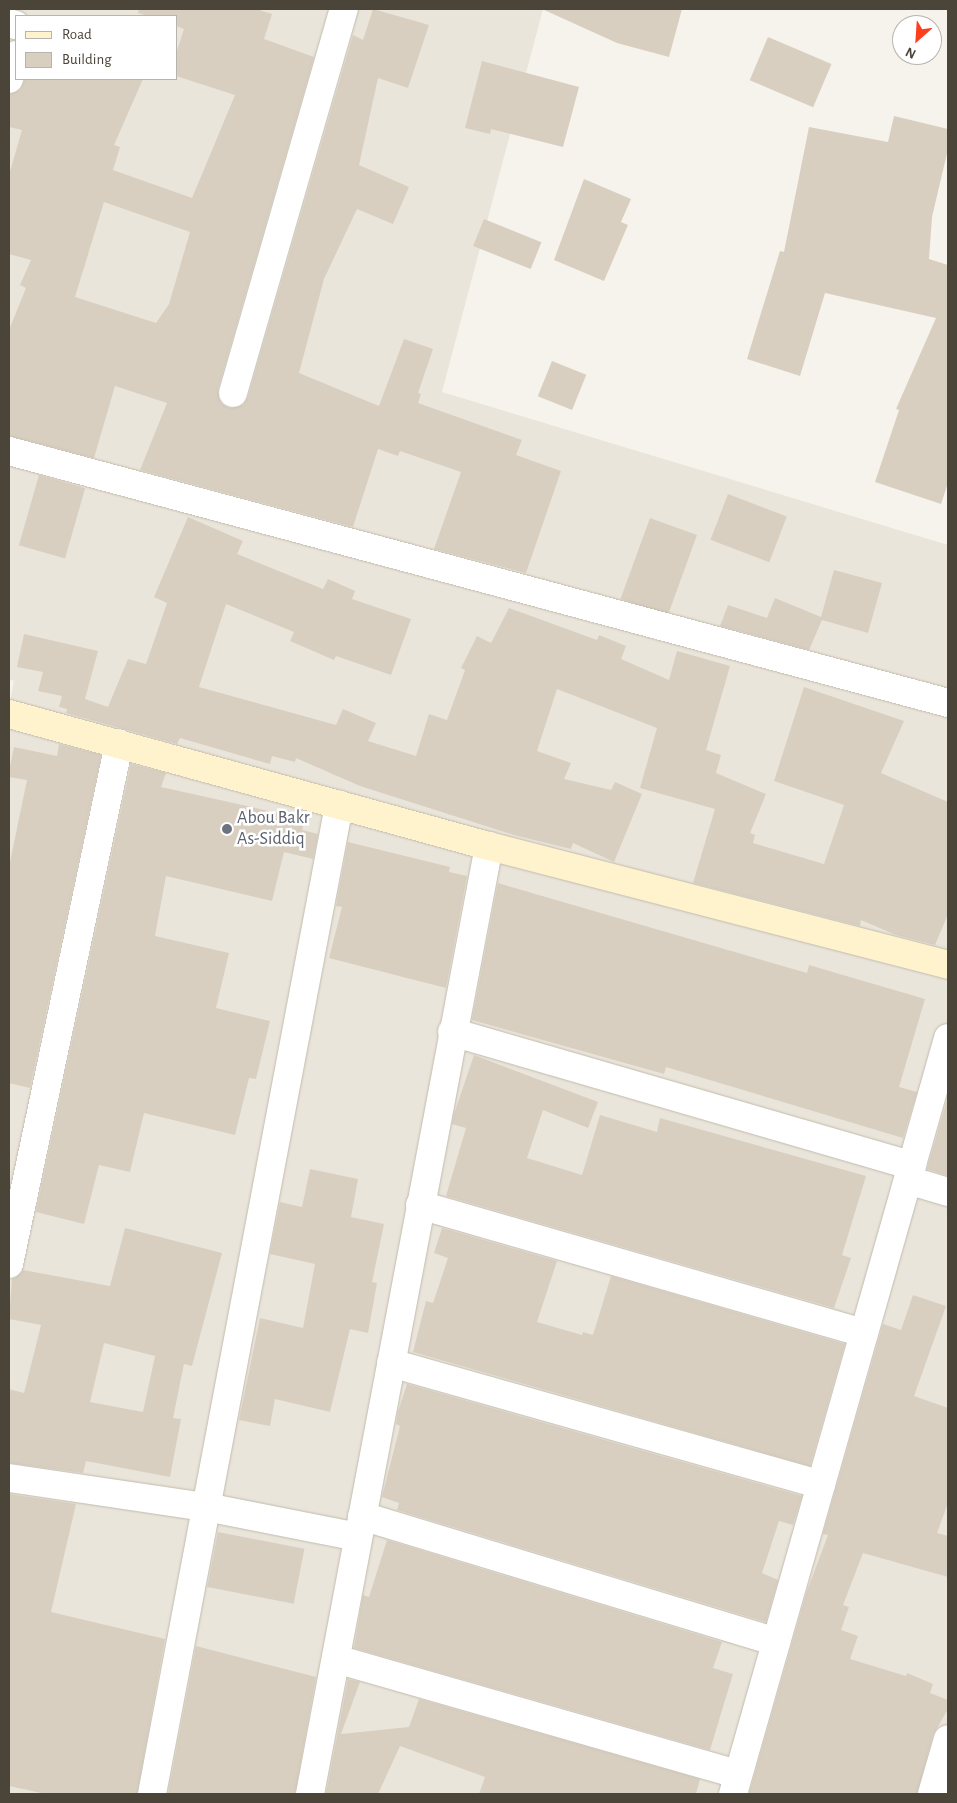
<!DOCTYPE html>
<html>
<head>
<meta charset="utf-8">
<style>
	body { margin:0 }
	#map { position:relative; width:957px; height:1803px; overflow:hidden; background:#f6f3ec; font-family:"Alegreya Sans",sans-serif }
	div>[style] { position:absolute }
	[style*='--x'] { left:calc(var(--x)*1px); top:calc(var(--y)*1px); width:calc(var(--w)*1px); rotate:calc(var(--a)*1deg) }
	.residential>* { inset:0; background:#eae5da }
	.building>* { inset:0; background:#d8cfc1; transform-origin:0 0 }
	.roads { filter:drop-shadow(0 0 1px #c2bbae) drop-shadow(0 0 1px #c2bbae) }
	.minor>* { height:28px; margin:-14px; padding:0 14px; transform-origin:14px; border-radius:14px; background:#fff }
	.secondary>* { height:28px; margin:-14px; padding:0 14px; transform-origin:14px; border-radius:14px; background:#fff3cd }
	.dots>* { width:14px; height:14px; translate:-50% -50%; box-sizing:border-box; border:2px solid #fff; border-radius:50% }
	span { translate:-50% -50%; white-space:nowrap; text-align:center; line-height:1.15; -webkit-text-stroke:5px #fff; paint-order:stroke }
	.worship-label { font-size:18px; color:#5b616d }
	.left { translate:0 -50%; text-align:left }
	.frame { position:absolute; inset:0; border:10px solid #4b4439; pointer-events:none }
	.legend { position:absolute; left:15px; top:15px; width:162px; height:65px; box-sizing:border-box; background:#fff; border:1px solid #b7b4b0; margin:0; padding:6px 9px; list-style:none; font-size:15px; color:#4b4439 }
	.legend li { display:flex; align-items:center; gap:10px; height:25px }
	.legend b { width:25px; border:1px solid #b7b4b0 }
	.north { position:absolute; left:892px; top:15px; width:50px; height:50px; box-sizing:border-box; background:#fff; border:1px solid #b7b4b0; border-radius:50%; rotate:206deg; font-size:14px; font-weight:700; line-height:20px; text-align:center; color:#4b4439 }
	.north::after { content:''; display:block; margin:auto; width:18px; height:22px; background:#fc3f1d; clip-path:polygon(50% 0,100% 100%,50% 72%,0 100%) }
</style>
</head>
<body>
<div id="map">
	<div class="residential">
		<i style="clip-path:polygon(evenodd,9px 9px,543px 9px,442px 392px,948px 545px,948px 1794px,314px 1794px,274px 1782px,271px 1794px,9px 1794px,9px 706px,14px 681px,9px 679px,9px 9px,16px 16px,176px 16px,176px 79px,16px 79px,16px 16px)"></i>
	</div>
	<div class="building">
		<i style="clip-path:polygon(evenodd,139px 9px,256px 9px,272px 14px,264px 39px,314px 57px,218px 389px,221px 403px,229px 408px,243px 405px,248px 397px,353px 35px,363px 40px,373px 9px,429px 25px,408px 88px,378px 78px,359px 165px,409px 187px,393px 224px,357px 209px,324px 279px,299px 373px,379px 406px,404px 339px,433px 349px,418px 393px,421px 394px,418px 403px,522px 440px,516px 455px,561px 471px,526px 573px,434px 549px,461px 472px,400px 451px,398px 456px,378px 449px,353px 527px,140px 470px,167px 403px,115px 386px,94px 458px,9px 436px,9px 330px,26px 288px,20px 285px,31px 260px,9px 254px,9px 175px,22px 130px,9px 127px,10px 94px,20px 90px,25px 79px,143px 79px,114px 145px,120px 147px,113px 170px,192px 198px,235px 95px,176px 76px,176px 54px,184px 29px,176px 26px,176px 16px,147px 16px,138px 13px,139px 9px,104px 202px,190px 232px,169px 304px,156px 323px,75px 297px,104px 202px)"></i>
		<i style="clip-path:polygon(542px 9px,682px 9px,669px 57px,617px 43px)"></i>
		<i style="left:768px;top:37px;width:69px;height:47px;rotate:23deg"></i>
		<i style="clip-path:polygon(482px 61px,579px 87px,563px 147px,491px 129px,490px 134px,465px 128px)"></i>
		<i style="clip-path:polygon(894px 116px,948px 129px,948px 149px,932px 217px,929px 259px,948px 265px,948px 483px,941px 504px,875px 482px,899px 410px,896px 409px,936px 318px,825px 293px,800px 376px,747px 359px,780px 251px,784px 252px,809px 127px,888px 142px)"></i>
		<i style="clip-path:polygon(584px 179px,631px 199px,621px 222px,628px 225px,604px 281px,554px 260px)"></i>
		<i style="left:484px;top:219px;width:62px;height:29px;rotate:22deg"></i>
		<i style="left:552px;top:361px;width:37px;height:38px;rotate:22deg"></i>
		<i style="left:39px;top:475px;width:48px;height:73px;rotate:16deg"></i>
		<i style="left:728px;top:494px;width:63px;height:49px;rotate:21deg"></i>
		<i style="clip-path:polygon(188px 517px,243px 541px,237px 554px,323px 589px,328px 579px,355px 591px,352px 599px,411px 619px,391px 675px,336px 656px,334px 660px,290px 641px,294px 632px,226px 604px,199px 687px,336px 725px,343px 709px,376px 723px,368px 741px,416px 756px,429px 714px,447px 720px,465px 670px,461px 668px,477px 636px,491px 643px,509px 608px,597px 640px,599px 635px,626px 646px,621px 659px,669px 680px,677px 651px,730px 666px,706px 750px,721px 755px,716px 773px,766px 794px,750px 833px,755px 835px,753px 843px,824px 864px,844px 805px,774px 781px,804px 687px,904px 721px,881px 773px,948px 802px,948px 914px,935px 945px,896px 935px,861px 920px,860px 926px,693px 883px,715px 809px,640px 788px,657px 728px,557px 689px,537px 751px,571px 763px,564px 779px,611px 790px,615px 782px,642px 794px,614px 862px,573px 843px,571px 849px,514px 835px,360px 786px,296px 758px,295px 762px,272px 756px,270px 764px,180px 738px,177px 744px,66px 713px,67px 709px,59px 707px,62px 696px,38px 691px,43px 672px,17px 667px,24px 634px,98px 651px,85px 699px,108px 707px,128px 659px,146px 664px,167px 603px,154px 597px)"></i>
		<i style="left:650px;top:518px;width:50px;height:86px;rotate:20deg"></i>
		<i style="clip-path:polygon(834px 570px,882px 583px,868px 633px,822px 620px,809px 650px,720px 626px,728px 605px,767px 618px,775px 598px,821px 617px)"></i>
		<i style="clip-path:polygon(59px 744px,101px 755px,30px 1088px,9px 1083px,9px 867px,27px 780px,9px 777px,9px 772px,14px 747px,57px 756px)"></i>
		<i style="clip-path:polygon(131px 764px,166px 773px,161px 787px,305px 819px,302px 830px,318px 834px,313px 859px,284px 852px,272px 901px,166px 876px,155px 936px,229px 953px,216px 1008px,270px 1021px,256px 1079px,249px 1078px,235px 1135px,144px 1113px,130px 1172px,99px 1165px,84px 1224px,36px 1212px)"></i>
		<i style="clip-path:polygon(348px 842px,450px 867px,449px 872px,467px 876px,446px 988px,329px 958px,342px 907px,336px 906px)"></i>
		<i style="clip-path:polygon(498px 883px,807px 973px,809px 965px,925px 999px,899px 1087px,917px 1092px,903px 1138px,666px 1067px,664px 1074px,472px 1020px)"></i>
		<i style="clip-path:polygon(474px 1055px,598px 1102px,588px 1128px,543px 1110px,527px 1158px,582px 1175px,600px 1115px,657px 1132px,660px 1118px,866px 1176px,842px 1255px,851px 1258px,834px 1308px,446px 1196px,466px 1128px,452px 1124px,454px 1114px)"></i>
		<i style="clip-path:polygon(947px 1100px,948px 1101px,948px 1176px,927px 1169px)"></i>
		<i style="clip-path:polygon(310px 1169px,358px 1179px,351px 1217px,384px 1224px,372px 1282px,377px 1283px,368px 1333px,350px 1329px,330px 1412px,275px 1399px,270px 1426px,239px 1420px,260px 1318px,303px 1328px,315px 1264px,270px 1254px,280px 1202px,302px 1207px)"></i>
		<i style="clip-path:polygon(evenodd,125px 1228px,222px 1253px,192px 1366px,184px 1364px,173px 1418px,181px 1419px,170px 1477px,86px 1461px,83px 1473px,9px 1463px,9px 1389px,24px 1393px,41px 1325px,9px 1319px,12px 1279px,23px 1270px,110px 1286px,125px 1228px,104px 1343px,155px 1356px,143px 1412px,90px 1402px,104px 1343px)"></i>
		<i style="clip-path:polygon(442px 1228px,557px 1261px,537px 1322px,582px 1335px,583px 1332px,593px 1335px,611px 1276px,845px 1344px,810px 1466px,413px 1352px,426px 1301px,433px 1303px,448px 1258px,434px 1253px)"></i>
		<i style="clip-path:polygon(913px 1295px,946px 1306px,914px 1396px,948px 1408px,948px 1503px,937px 1533px,948px 1536px,948px 1577px,863px 1553px,843px 1605px,849px 1607px,841px 1630px,858px 1636px,850px 1659px,906px 1676px,907px 1673px,933px 1684px,930px 1693px,948px 1700px,948px 1709px,933px 1735px,917px 1794px,749px 1794px,807px 1591px,828px 1535px,823px 1534px,883px 1324px,901px 1330px)"></i>
		<i style="clip-path:polygon(407px 1384px,802px 1496px,793px 1525px,779px 1521px,762px 1573px,778px 1580px,766px 1622px,397px 1510px,399px 1503px,382px 1497px,400px 1426px,396px 1424px,398px 1412px)"></i>
		<i style="clip-path:polygon(9px 1494px,76px 1504px,51px 1612px,165px 1639px,137px 1794px,46px 1794px,9px 1786px)"></i>
		<i style="left:218px;top:1532px;width:88px;height:56px;rotate:11deg"></i>
		<i style="clip-path:polygon(387px 1540px,722px 1642px,713px 1668px,733px 1674px,710px 1750px,354px 1648px,363px 1595px,369px 1597px)"></i>
		<i style="clip-path:polygon(196px 1646px,316px 1677px,295px 1794px,168px 1794px)"></i>
		<i style="clip-path:polygon(348px 1679px,360px 1682px,341px 1734px,409px 1727px,419px 1699px,700px 1779px,696px 1794px,479px 1794px,485px 1777px,400px 1746px,378px 1794px,326px 1794px)"></i>
	</div>
	<div class="roads">
		<div class="minor">
			<i style="--x:9;--y:23;--w:7;--a:16"></i>
			<i style="--x:9;--y:79;--w:25;--a:-74"></i>
			<i style="--x:233;--y:393;--w:400;--a:-73.9"></i>
			<i style="--x:9;--y:451;--w:972;--a:15.02"></i>
			<i style="--x:452;--y:1032;--w:479;--a:16.2"></i>
			<i style="--x:908;--y:1180;--w:42;--a:16.7"></i>
			<i style="--x:420;--y:1205;--w:462;--a:16.1"></i>
			<i style="--x:9;--y:1264;--w:532;--a:-78.06"></i>
			<i style="--x:391;--y:1363;--w:447;--a:15.8"></i>
			<i style="--x:9;--y:1478;--w:199;--a:8.4"></i>
			<i style="--x:206;--y:1507;--w:155;--a:11.2"></i>
			<i style="--x:362;--y:1516;--w:433;--a:16.9"></i>
			<i style="--x:336;--y:1659;--w:418;--a:16"></i>
			<i style="--x:152;--y:1794;--w:1007;--a:-79.29"></i>
			<i style="--x:310;--y:1794;--w:965;--a:-79.31"></i>
			<i style="--x:733;--y:1794;--w:786;--a:-74.12"></i>
			<i style="--x:932;--y:1794;--w:57;--a:-73.8"></i>
		</div>
		<div class="secondary">
			<i style="--x:9;--y:714;--w:498;--a:15.4"></i>
			<i style="--x:489;--y:846;--w:474;--a:14.5"></i>
		</div>
	</div>
	<div class="dots">
		<i style="left:227px;top:829px;background:#6b7280"></i>
	</div>
	<div class="worship-label">
		<span class="left" style="left:237px;top:829px">Abou Bakr<br>As-Siddiq</span>
	</div>
	<div class="frame"></div>
	<ul class="legend">
	<li><b style="height:6px;background:#fff3cd"></b>Road</li>
	<li><b style="height:14px;background:#d8cfc1"></b>Building</li>
	</ul>
	<div class="north">N</div>
</div>
</body>
</html>
